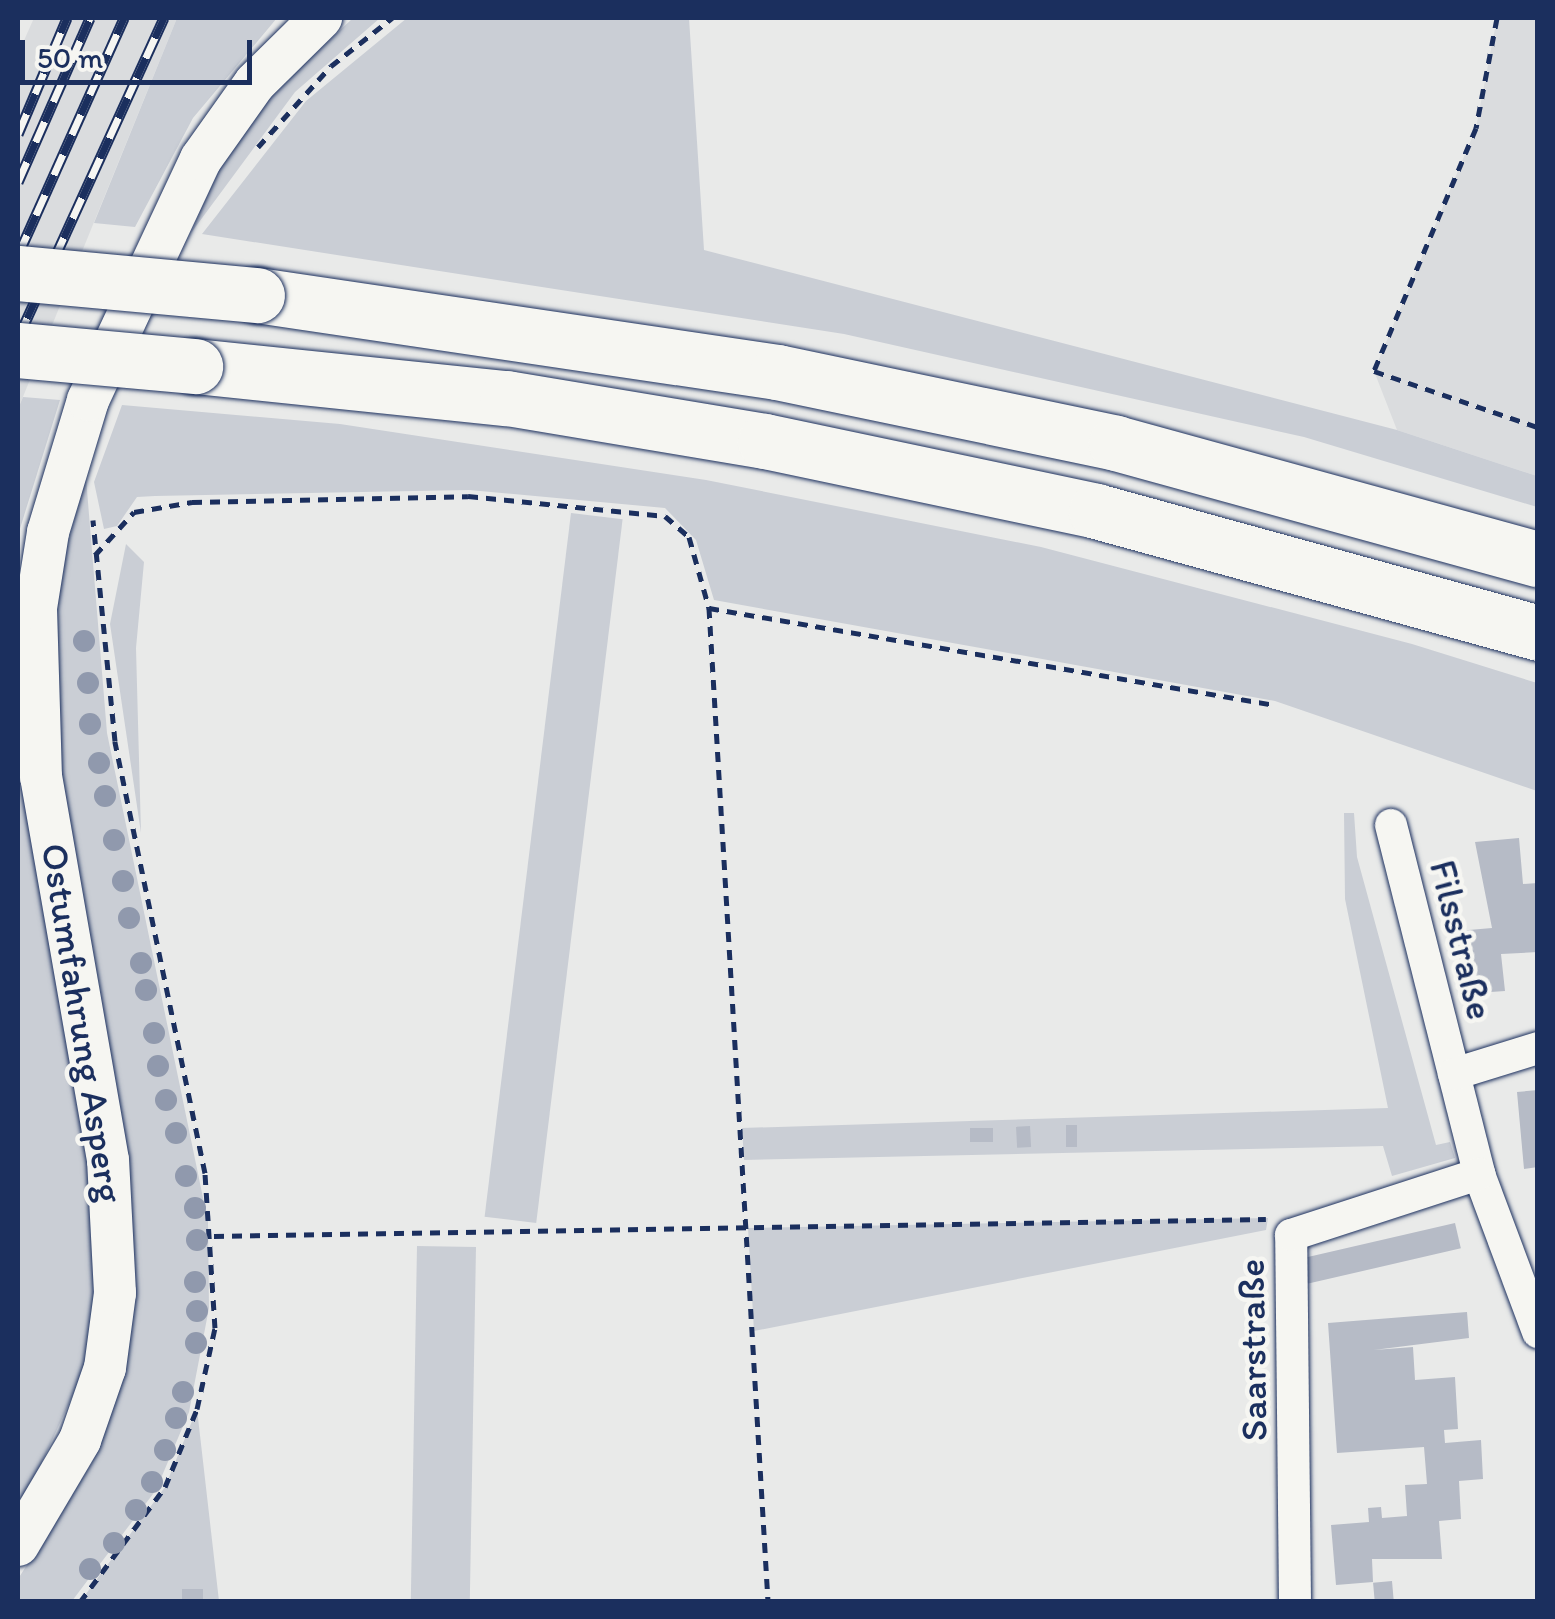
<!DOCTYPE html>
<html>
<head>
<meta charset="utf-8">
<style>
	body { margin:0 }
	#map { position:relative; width:1555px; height:1619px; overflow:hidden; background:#e9eae9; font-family:Itim,sans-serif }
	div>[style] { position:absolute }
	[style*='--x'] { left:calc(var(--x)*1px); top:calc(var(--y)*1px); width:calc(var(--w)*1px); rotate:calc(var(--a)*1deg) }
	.built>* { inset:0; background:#dadcde }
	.green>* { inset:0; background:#caced5; transform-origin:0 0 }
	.building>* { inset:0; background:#b6bbc6; transform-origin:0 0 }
	.path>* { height:5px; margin-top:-2.5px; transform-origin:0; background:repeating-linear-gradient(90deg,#1b2f5e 0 10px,transparent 0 18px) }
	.roads { filter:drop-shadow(0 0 2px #1b2f5e) drop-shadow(0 0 2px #1b2f5e) }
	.minor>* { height:32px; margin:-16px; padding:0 16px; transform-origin:16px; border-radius:16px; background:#f6f6f2 }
	.tertiary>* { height:42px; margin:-21px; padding:0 21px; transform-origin:21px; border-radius:21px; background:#f6f6f2 }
	.motorway>* { height:55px; margin:-27.5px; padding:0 27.5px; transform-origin:27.5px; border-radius:27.5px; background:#f6f6f2 }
	.rail>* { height:11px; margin-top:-5.5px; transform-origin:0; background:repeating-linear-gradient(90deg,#f6f6f2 0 22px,#1b2f5e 0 44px); box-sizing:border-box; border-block:2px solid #1b2f5e }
	.bridges { filter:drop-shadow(0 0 2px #1b2f5e) drop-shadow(0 0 2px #1b2f5e) }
	.motorway-bridge>* { height:55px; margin:-27.5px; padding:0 27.5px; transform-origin:27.5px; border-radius:27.5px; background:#f6f6f2 }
	.trees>* { width:22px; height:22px; margin:-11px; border-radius:50%; background:#9099ad }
	span { translate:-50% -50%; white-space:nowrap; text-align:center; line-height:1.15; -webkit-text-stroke:9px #f6f6f2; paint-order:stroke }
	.street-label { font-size:38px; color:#1b2f5e }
	.frame { position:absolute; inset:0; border:20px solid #1b2f5e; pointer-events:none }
	.scale { position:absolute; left:20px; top:40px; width:232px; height:45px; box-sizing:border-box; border:5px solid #1b2f5e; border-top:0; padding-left:12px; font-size:30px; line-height:35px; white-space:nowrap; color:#1b2f5e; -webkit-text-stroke:8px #f6f6f2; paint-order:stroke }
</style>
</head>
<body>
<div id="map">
	<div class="built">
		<i style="clip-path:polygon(34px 18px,177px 18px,18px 409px,18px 54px)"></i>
		<i style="clip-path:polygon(1497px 18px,1537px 18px,1537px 476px,1397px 430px,1374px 371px,1476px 128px)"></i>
	</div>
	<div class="green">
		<i style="clip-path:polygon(177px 18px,277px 18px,193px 118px,135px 227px,94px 223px)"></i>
		<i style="clip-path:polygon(353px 18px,380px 18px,295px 92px,191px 233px,220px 165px,263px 103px)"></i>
		<i style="clip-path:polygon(407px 18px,689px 18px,704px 250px,1397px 430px,1537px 476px,1537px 507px,1304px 437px,844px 334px,202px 234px,306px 101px)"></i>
		<i style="clip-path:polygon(23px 397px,60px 400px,18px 535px,18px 409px)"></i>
		<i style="clip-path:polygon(122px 405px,340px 424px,706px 480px,1041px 547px,1412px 644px,1537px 683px,1537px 791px,1275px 701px,714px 600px,696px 540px,665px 508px,469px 490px,155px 496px,137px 497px,117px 526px,104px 529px,94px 482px)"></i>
		<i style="clip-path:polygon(86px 478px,107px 733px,208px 1222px,209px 1308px,189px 1412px,156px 1490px,72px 1601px,18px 1601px,18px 1579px,92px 1463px,133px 1318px,128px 1165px,61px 781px,54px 642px,60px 570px)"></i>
		<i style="left:571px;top:513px;width:52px;height:709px;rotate:7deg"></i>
		<i style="clip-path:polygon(126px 544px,144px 562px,136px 648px,141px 833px,110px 624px)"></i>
		<i style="clip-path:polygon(18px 740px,93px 1185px,97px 1285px,83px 1373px,18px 1514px)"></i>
		<i style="clip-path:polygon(1344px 813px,1354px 813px,1357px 857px,1436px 1145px,1450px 1142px,1455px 1158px,1392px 1176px,1383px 1146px,744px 1160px,742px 1128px,1388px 1108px,1345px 899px)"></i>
		<i style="clip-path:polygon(1268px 1218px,1266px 1230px,754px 1331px,748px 1228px)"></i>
		<i style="left:417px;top:1246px;width:59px;height:356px;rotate:1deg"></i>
		<i style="clip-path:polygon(197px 1409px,219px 1601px,80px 1602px,165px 1487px)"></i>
	</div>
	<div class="building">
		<i style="clip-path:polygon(1519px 838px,1523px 884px,1538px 883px,1538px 952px,1501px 954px,1505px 991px,1462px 994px,1457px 931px,1492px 928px,1475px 842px)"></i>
		<i style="clip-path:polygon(1538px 1090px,1538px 1167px,1524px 1169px,1517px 1092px)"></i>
		<i style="left:1066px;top:1125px;width:11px;height:22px"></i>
		<i style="left:1030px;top:1126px;width:21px;height:14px;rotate:87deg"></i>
		<i style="left:970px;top:1128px;width:23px;height:14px"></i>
		<i style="left:1455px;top:1223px;width:26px;height:162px;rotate:77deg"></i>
		<i style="clip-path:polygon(1467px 1312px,1469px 1338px,1374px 1350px,1413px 1347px,1415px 1380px,1455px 1377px,1458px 1429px,1444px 1430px,1445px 1443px,1481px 1440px,1483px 1479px,1459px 1481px,1461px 1519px,1439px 1521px,1442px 1559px,1372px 1559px,1373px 1582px,1336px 1585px,1331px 1525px,1369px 1522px,1368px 1508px,1381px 1507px,1382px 1518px,1407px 1516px,1405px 1485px,1427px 1484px,1424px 1447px,1337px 1453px,1328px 1323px)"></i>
		<i style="left:1392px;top:1581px;width:21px;height:19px;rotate:85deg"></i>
		<i style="left:203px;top:1589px;width:13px;height:21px;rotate:90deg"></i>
	</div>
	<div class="path">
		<i style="--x:1497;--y:18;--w:112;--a:100.8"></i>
		<i style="--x:1476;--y:128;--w:264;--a:112.8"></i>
		<i style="--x:1374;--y:371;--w:173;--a:18.9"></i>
		<i style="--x:258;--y:147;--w:109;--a:-48"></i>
		<i style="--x:331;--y:66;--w:78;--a:-38.2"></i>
		<i style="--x:95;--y:555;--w:58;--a:-47.8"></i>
		<i style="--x:134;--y:512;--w:59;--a:-9.8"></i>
		<i style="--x:192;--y:502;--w:276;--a:-1.2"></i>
		<i style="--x:468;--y:496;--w:198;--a:5.8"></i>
		<i style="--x:665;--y:516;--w:32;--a:41"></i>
		<i style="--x:689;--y:537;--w:74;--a:74.3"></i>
		<i style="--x:709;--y:608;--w:996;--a:86.6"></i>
		<i style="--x:709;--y:608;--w:574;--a:9.72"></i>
		<i style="--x:214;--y:1236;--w:1052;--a:-0.93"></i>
		<i style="--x:80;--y:1602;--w:143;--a:-53.5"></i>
		<i style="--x:165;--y:1487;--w:84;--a:-67.7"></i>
		<i style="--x:197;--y:1409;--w:83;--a:-77.5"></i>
		<i style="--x:215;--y:1328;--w:155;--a:-93.7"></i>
		<i style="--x:205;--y:1173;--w:441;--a:-101.8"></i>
		<i style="--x:115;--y:741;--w:222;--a:-95.7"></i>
	</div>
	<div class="roads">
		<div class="minor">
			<i style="--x:1391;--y:825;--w:360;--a:75.8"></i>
			<i style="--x:1479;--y:1174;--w:169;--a:69.5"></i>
			<i style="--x:1454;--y:1074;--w:88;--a:-17.2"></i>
			<i style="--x:1295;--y:1602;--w:367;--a:-90.6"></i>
			<i style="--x:1291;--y:1235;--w:198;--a:-18"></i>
		</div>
		<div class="tertiary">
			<i style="--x:18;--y:1545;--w:122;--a:-59.4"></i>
			<i style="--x:80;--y:1440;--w:76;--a:-70.9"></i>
			<i style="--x:105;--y:1368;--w:76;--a:-82.4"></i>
			<i style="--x:115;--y:1293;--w:133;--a:-93"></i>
			<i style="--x:108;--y:1160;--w:389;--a:-99.9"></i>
			<i style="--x:41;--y:777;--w:169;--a:-91.7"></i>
			<i style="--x:36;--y:608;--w:77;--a:-81"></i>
			<i style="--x:48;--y:532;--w:138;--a:-73.1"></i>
			<i style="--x:88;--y:400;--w:266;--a:-64.9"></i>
			<i style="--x:201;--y:159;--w:93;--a:-54.6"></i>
			<i style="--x:255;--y:83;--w:93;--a:-44.6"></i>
		</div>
		<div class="motorway">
			<i style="--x:257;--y:295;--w:526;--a:8.42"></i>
			<i style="--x:777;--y:372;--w:346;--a:11.8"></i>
			<i style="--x:1116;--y:443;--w:438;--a:15.4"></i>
			<i style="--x:195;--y:366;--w:314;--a:5.9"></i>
			<i style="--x:507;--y:398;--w:262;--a:9.5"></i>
			<i style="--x:765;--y:441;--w:338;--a:11.9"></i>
			<i style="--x:1096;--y:511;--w:459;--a:15.4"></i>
		</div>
	</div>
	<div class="rail">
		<i style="--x:18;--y:134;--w:126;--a:-67.1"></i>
		<i style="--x:18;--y:182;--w:179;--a:-66.3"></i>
		<i style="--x:18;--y:255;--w:260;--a:-65.9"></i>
		<i style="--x:18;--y:338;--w:352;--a:-65.5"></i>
	</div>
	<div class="bridges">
		<div class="motorway-bridge">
			<i style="--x:18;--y:273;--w:240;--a:5.3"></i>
			<i style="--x:18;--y:350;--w:178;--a:5.2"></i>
		</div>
	</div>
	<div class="trees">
		<i style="left:84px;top:641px"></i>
		<i style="left:88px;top:683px"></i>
		<i style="left:90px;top:724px"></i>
		<i style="left:99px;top:763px"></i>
		<i style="left:105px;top:796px"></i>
		<i style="left:114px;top:840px"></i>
		<i style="left:123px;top:881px"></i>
		<i style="left:129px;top:918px"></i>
		<i style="left:141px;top:963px"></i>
		<i style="left:146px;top:990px"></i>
		<i style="left:154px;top:1033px"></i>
		<i style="left:158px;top:1066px"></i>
		<i style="left:166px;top:1100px"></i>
		<i style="left:176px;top:1133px"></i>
		<i style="left:186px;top:1176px"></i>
		<i style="left:195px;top:1208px"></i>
		<i style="left:197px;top:1240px"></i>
		<i style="left:195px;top:1282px"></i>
		<i style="left:197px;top:1311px"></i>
		<i style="left:196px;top:1343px"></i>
		<i style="left:183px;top:1392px"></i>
		<i style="left:176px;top:1418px"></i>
		<i style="left:165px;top:1450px"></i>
		<i style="left:152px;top:1482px"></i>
		<i style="left:136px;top:1510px"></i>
		<i style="left:114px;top:1543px"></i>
		<i style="left:90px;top:1569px"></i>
	</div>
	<div class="street-label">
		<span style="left:1461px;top:940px;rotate:76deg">Filsstraße</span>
		<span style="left:82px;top:1023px;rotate:81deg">Ostumfahrung Asperg</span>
		<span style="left:1253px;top:1350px;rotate:-91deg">Saarstraße</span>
	</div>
	<div class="frame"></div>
	<div class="scale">50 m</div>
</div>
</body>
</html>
